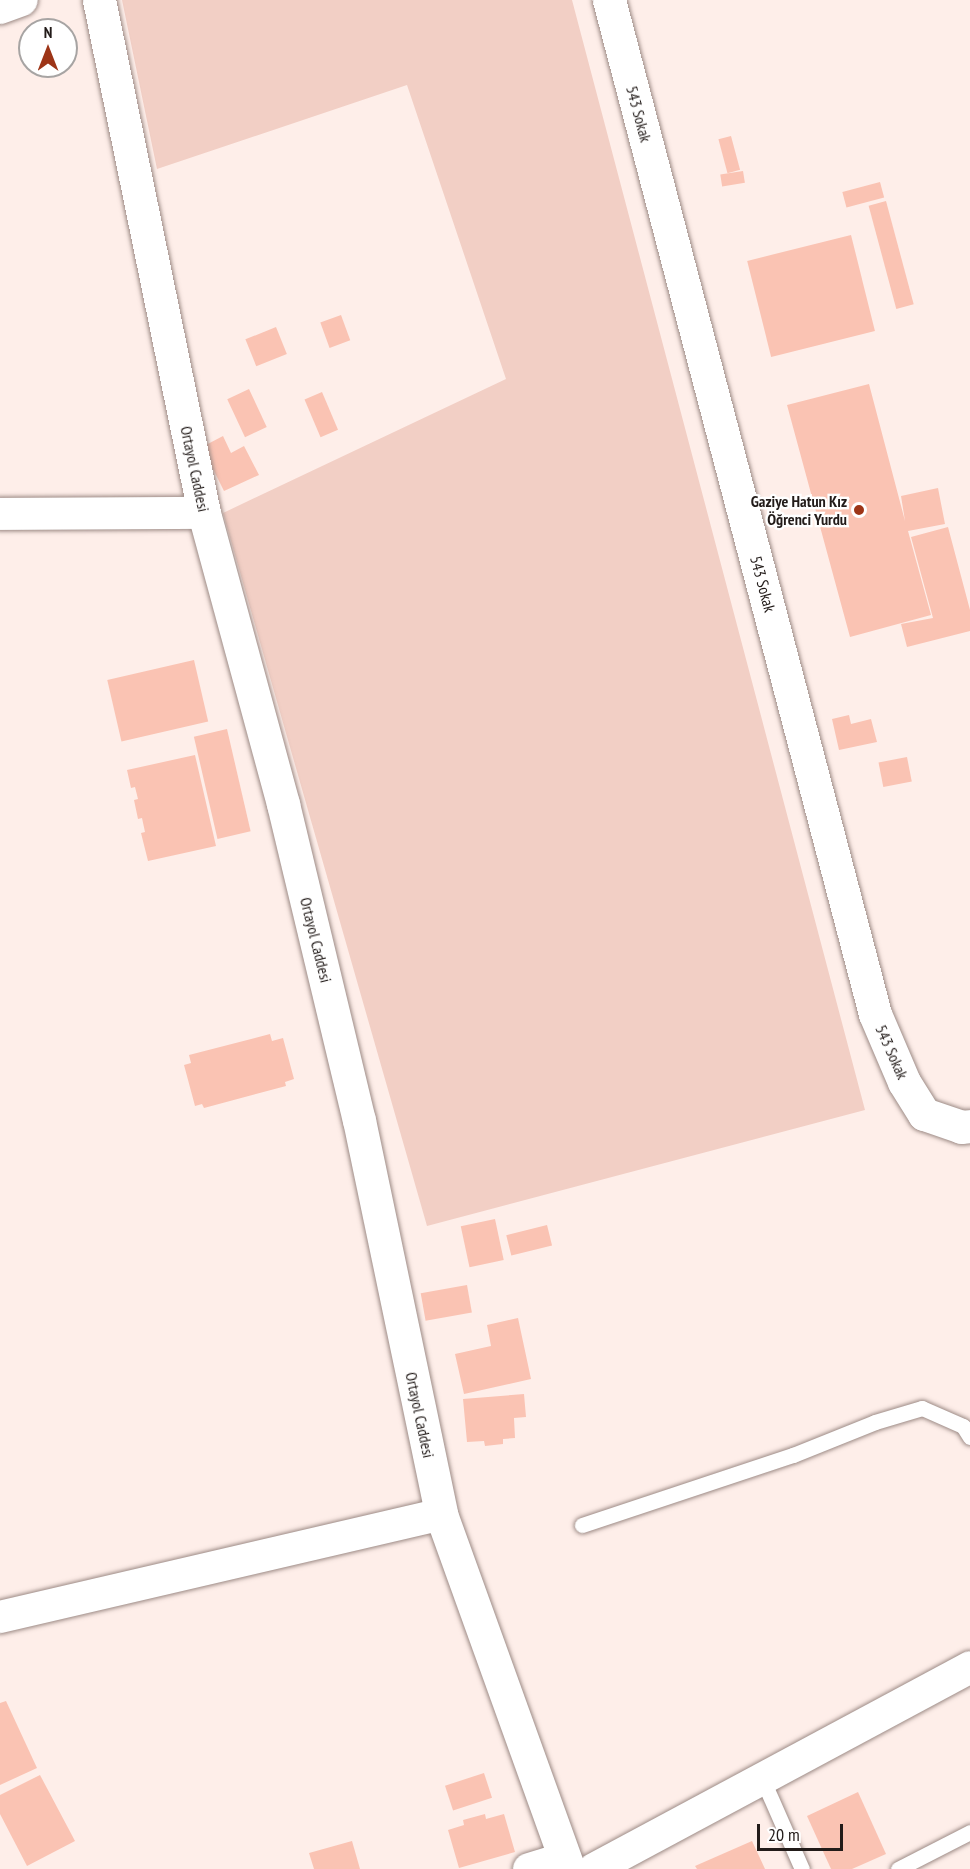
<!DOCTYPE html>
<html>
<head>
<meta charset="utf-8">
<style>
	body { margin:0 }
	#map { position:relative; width:970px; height:1869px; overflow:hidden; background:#feeee9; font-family:"PT Sans Narrow",sans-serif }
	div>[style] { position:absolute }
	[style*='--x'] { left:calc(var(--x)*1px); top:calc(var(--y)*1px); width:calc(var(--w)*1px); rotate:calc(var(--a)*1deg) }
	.green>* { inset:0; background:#f2cfc5 }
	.building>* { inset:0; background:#fac3b3; transform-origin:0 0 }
	.roads { filter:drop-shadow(0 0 2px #9d8b86) drop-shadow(0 0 2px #9d8b86) }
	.service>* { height:15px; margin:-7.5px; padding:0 7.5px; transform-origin:7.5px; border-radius:7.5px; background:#fff }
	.minor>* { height:32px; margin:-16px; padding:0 16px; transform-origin:16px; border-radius:16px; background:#fff }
	.tertiary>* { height:33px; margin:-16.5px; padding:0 16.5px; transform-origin:16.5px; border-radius:16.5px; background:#fff }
	.dots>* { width:16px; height:16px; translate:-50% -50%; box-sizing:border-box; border:3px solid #fff; border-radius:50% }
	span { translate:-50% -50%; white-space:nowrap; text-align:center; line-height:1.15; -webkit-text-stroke:4.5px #fff; paint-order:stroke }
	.street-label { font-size:16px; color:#221b19 }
	.poi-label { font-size:16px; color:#221b19; font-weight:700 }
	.right { translate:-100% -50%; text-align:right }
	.north { position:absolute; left:18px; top:18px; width:60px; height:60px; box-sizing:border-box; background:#fff; border:2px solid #a7a4a3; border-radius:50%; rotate:0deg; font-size:16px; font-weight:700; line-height:24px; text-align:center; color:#221b19 }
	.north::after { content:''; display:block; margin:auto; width:21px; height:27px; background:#9d3517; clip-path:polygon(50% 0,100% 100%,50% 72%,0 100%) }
	.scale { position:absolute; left:757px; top:1824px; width:86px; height:27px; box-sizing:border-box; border:3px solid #221b19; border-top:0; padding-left:8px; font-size:18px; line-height:21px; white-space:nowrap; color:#221b19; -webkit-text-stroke:4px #fff; paint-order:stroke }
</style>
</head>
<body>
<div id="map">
	<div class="green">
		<i style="clip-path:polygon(122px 0,572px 0,865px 1110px,427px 1226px,223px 513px,506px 379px,407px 85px,157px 169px)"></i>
	</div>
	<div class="building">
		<i style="left:731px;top:136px;width:35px;height:13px;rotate:75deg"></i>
		<i style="left:743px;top:171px;width:12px;height:23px;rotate:81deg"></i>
		<i style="left:880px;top:182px;width:16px;height:39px;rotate:75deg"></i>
		<i style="left:886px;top:201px;width:107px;height:18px;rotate:75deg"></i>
		<i style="left:851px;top:235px;width:99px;height:107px;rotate:76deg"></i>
		<i style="left:341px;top:315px;width:27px;height:22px;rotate:70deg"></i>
		<i style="left:276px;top:327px;width:29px;height:33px;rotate:68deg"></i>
		<i style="clip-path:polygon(869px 384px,905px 521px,901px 496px,938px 488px,945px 524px,908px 531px,931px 615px,850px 637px,787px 405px)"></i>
		<i style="left:249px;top:389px;width:42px;height:24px;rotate:65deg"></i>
		<i style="left:322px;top:392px;width:41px;height:19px;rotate:67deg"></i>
		<i style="clip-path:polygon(223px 436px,231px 453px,244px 446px,259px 475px,224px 491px,202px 447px)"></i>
		<i style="clip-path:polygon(948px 527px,970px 610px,970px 631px,907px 647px,901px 624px,933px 618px,911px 537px)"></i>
		<i style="left:194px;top:660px;width:63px;height:89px;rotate:77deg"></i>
		<i style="clip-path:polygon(849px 715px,851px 724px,871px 719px,877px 742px,839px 750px,832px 719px)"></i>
		<i style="left:227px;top:729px;width:105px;height:34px;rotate:77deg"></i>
		<i style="clip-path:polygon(195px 755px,216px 846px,148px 861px,141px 833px,145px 832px,142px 818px,138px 819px,134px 800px,138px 799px,135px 787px,131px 788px,127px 770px)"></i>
		<i style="left:907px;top:757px;width:25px;height:29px;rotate:79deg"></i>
		<i style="clip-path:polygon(270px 1034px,272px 1041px,283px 1038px,294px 1079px,285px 1082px,286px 1086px,204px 1108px,202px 1104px,195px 1106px,184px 1065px,191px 1063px,189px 1055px)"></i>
		<i style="left:495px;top:1219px;width:42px;height:35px;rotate:78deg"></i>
		<i style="left:547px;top:1225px;width:21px;height:42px;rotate:76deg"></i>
		<i style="left:467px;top:1285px;width:28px;height:47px;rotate:80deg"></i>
		<i style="clip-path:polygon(518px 1318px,531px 1379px,464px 1394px,455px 1354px,491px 1346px,487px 1325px)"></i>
		<i style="clip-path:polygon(524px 1394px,526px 1417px,514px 1418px,515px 1438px,503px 1439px,503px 1444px,485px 1446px,484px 1441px,467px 1442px,463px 1399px)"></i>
		<i style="clip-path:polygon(6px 1701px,37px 1768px,0 1785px,0 1703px)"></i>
		<i style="left:484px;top:1773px;width:26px;height:41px;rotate:72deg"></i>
		<i style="clip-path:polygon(40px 1775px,75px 1841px,27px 1866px,0 1814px,0 1795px)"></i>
		<i style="clip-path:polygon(858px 1792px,886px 1854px,852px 1869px,831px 1869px,807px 1816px)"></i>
		<i style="clip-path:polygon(485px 1814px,486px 1819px,504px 1814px,515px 1852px,459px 1868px,448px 1830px,464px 1825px,463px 1820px)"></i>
		<i style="clip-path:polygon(352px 1841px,360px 1869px,314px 1869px,309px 1853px)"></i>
		<i style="clip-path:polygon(752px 1841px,765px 1869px,697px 1869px,695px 1866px)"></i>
	</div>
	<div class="roads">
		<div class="service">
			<i style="--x:582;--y:1525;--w:222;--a:-18.4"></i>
			<i style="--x:793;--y:1455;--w:88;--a:-21.9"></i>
			<i style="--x:875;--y:1422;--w:49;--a:-16.6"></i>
			<i style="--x:922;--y:1408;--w:45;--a:23.7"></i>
			<i style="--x:963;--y:1426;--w:13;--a:58"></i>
			<i style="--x:762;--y:1778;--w:99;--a:66.3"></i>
			<i style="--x:898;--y:1869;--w:81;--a:-27.2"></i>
		</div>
		<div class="minor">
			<i style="--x:0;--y:8;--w:23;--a:-20"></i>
			<i style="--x:0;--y:514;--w:204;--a:-0.3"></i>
			<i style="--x:0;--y:1617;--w:453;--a:-13.1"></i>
			<i style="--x:529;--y:1869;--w:37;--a:-17"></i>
			<i style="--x:594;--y:1869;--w:427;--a:-28.2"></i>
		</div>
		<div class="tertiary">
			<i style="--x:99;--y:0;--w:524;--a:78.43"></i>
			<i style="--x:204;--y:513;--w:302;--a:74.8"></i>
			<i style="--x:283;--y:804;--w:325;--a:76.5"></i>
			<i style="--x:359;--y:1120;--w:402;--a:78.2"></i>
			<i style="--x:441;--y:1514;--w:377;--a:70.2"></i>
			<i style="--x:609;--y:0;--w:1048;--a:75.3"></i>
			<i style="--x:875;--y:1014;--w:74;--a:66.9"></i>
			<i style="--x:904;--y:1082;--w:38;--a:58"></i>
			<i style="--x:924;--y:1114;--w:39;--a:19"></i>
			<i style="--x:961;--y:1127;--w:9;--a:-6"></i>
		</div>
	</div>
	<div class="dots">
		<i style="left:859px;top:510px;background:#9d3517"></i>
	</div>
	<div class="street-label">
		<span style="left:639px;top:114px;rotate:75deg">543 Sokak</span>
		<span style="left:195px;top:469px;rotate:78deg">Ortayol Caddesi</span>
		<span style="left:763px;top:584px;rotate:75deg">543 Sokak</span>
		<span style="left:316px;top:940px;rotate:76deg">Ortayol Caddesi</span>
		<span style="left:892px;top:1052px;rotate:66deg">543 Sokak</span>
		<span style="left:420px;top:1415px;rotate:78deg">Ortayol Caddesi</span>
	</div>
	<div class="poi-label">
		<span class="right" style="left:847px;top:510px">Gaziye Hatun Kız<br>Öğrenci Yurdu</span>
	</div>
	<div class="north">N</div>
	<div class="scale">20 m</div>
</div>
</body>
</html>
